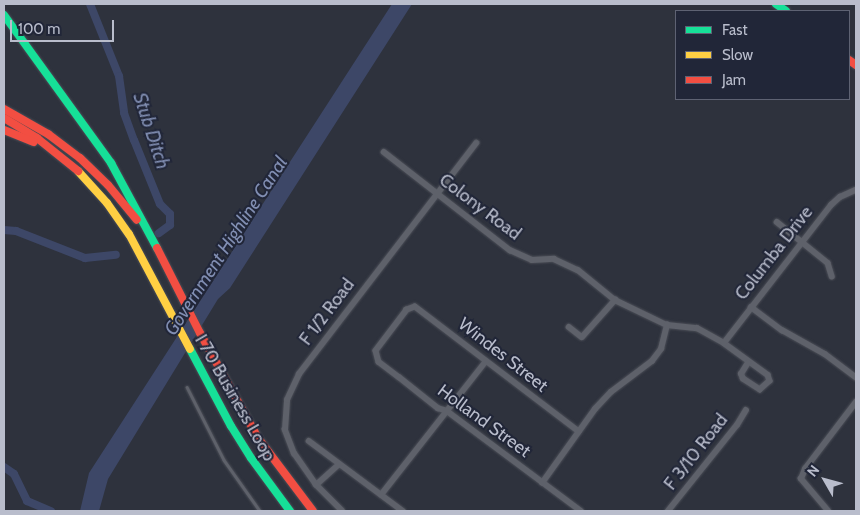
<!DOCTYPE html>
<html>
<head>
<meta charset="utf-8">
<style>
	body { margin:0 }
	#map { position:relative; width:860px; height:515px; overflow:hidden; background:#2e323d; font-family:Cabin,sans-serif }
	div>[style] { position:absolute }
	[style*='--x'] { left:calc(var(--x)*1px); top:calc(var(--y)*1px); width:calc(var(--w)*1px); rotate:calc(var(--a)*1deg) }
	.water>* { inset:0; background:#3d4767 }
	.canal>* { height:8px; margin:-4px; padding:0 4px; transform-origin:4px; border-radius:4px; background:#3d4767 }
	.roads { filter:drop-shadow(0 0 1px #4a4d56) drop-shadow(0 0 1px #4a4d56) }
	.lane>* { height:2.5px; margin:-1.25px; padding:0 1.25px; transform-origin:1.25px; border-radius:1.25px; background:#5e616a }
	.street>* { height:5.5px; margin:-2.75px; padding:0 2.75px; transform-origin:2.75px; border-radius:2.75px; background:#5e616a }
	.fast>* { height:8px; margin:-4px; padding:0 4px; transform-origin:4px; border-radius:4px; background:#16e098 }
	.slow>* { height:8px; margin:-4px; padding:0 4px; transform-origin:4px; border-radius:4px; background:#ffcf43 }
	.jam>* { height:8px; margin:-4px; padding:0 4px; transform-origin:4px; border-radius:4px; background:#f24e42 }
	span { translate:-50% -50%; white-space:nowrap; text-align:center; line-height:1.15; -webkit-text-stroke:4px #212638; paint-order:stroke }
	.street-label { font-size:18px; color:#b9bdcc }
	.water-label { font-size:19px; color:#818eb2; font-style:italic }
	.frame { position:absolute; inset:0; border:5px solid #b9bdcc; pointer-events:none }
	.legend { position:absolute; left:675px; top:10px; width:175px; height:90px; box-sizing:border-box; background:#212638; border:1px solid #5e6273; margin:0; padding:6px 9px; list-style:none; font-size:15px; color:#b9bdcc }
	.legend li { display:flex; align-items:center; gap:10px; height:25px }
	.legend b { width:25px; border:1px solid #5e6273 }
	.north { position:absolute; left:800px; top:455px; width:50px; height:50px; -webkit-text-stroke:4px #212638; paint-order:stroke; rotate:308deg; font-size:14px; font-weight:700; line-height:20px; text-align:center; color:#b9bdcc }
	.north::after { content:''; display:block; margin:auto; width:18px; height:22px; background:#b9bdcc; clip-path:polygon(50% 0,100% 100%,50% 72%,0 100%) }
	.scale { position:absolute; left:10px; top:20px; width:104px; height:22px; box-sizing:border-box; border:2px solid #b9bdcc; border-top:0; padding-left:6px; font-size:15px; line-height:18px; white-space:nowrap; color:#b9bdcc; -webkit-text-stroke:4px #212638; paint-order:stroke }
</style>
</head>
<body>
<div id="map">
	<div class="water">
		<i style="clip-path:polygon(392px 4px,412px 4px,230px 288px,218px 299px,108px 479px,99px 511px,80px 511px,89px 473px)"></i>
	</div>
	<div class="canal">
		<i style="--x:90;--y:4;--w:78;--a:68.1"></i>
		<i style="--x:119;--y:76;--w:37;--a:82"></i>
		<i style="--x:124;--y:113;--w:29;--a:70"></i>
		<i style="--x:134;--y:140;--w:69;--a:67.9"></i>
		<i style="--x:160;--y:204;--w:14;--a:45"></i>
		<i style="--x:170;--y:214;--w:11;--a:90"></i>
		<i style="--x:170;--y:225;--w:14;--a:144"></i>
		<i style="--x:4;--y:230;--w:12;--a:5"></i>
		<i style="--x:16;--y:231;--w:74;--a:21.4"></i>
		<i style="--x:85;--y:258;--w:31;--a:-6"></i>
		<i style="--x:4;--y:467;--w:12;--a:35"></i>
		<i style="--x:14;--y:474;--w:30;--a:64"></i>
		<i style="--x:27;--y:501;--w:26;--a:23"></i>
	</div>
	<div class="roads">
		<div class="lane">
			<i style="--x:187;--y:387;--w:82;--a:63.1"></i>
			<i style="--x:224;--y:460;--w:62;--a:54.8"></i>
		</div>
		<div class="street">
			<i style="--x:384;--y:152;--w:160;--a:37.9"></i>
			<i style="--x:510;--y:250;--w:24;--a:24"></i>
			<i style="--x:532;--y:260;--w:22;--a:-3"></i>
			<i style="--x:554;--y:259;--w:26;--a:25"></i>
			<i style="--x:578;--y:270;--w:48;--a:39"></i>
			<i style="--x:615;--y:300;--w:58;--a:25.7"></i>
			<i style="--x:667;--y:325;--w:30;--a:6"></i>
			<i style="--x:697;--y:328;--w:31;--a:29"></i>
			<i style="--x:724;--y:343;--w:54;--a:36"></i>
			<i style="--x:768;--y:375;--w:6;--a:72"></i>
			<i style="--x:770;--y:381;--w:13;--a:138"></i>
			<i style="--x:760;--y:390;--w:20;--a:-147"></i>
			<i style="--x:743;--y:379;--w:5;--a:-112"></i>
			<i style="--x:741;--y:374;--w:13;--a:-58"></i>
			<i style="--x:777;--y:222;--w:65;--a:38.8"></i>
			<i style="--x:828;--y:263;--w:14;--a:73"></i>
			<i style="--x:751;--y:307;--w:39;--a:37"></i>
			<i style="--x:782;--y:330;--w:49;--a:29.2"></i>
			<i style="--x:825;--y:354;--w:39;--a:37"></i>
			<i style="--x:569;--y:327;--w:16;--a:38"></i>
			<i style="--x:582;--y:337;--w:50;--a:-48.3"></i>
			<i style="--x:724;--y:343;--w:175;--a:-52.2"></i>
			<i style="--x:831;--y:205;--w:12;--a:-42"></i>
			<i style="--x:840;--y:197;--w:17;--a:-24"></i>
			<i style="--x:579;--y:432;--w:206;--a:-142.7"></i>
			<i style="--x:415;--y:307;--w:9;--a:159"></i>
			<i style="--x:407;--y:310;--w:51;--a:127.1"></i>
			<i style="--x:376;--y:351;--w:11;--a:75"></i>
			<i style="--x:379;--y:362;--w:25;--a:37"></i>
			<i style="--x:399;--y:377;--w:50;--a:38.5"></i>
			<i style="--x:438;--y:408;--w:9;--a:18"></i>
			<i style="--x:447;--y:411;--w:167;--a:36.7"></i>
			<i style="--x:309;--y:441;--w:117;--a:36.7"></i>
			<i style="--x:542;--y:483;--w:91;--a:-54.4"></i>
			<i style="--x:595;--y:409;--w:23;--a:-47"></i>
			<i style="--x:611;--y:392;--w:51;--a:-37.1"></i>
			<i style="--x:652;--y:361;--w:15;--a:-53"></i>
			<i style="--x:661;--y:349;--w:25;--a:-76"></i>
			<i style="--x:316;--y:485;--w:31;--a:-42"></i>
			<i style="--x:381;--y:495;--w:170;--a:-51.9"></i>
			<i style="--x:342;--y:511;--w:37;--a:-135"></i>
			<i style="--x:316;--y:485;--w:38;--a:-125"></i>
			<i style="--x:294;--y:454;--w:26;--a:-111"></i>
			<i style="--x:285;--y:430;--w:30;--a:-86"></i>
			<i style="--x:287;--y:400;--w:29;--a:-65"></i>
			<i style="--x:299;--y:374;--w:291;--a:-52.5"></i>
			<i style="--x:668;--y:511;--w:110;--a:-51.3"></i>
			<i style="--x:737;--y:425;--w:17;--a:-59"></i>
			<i style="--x:828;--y:511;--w:42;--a:-130.2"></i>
			<i style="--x:801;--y:479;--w:11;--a:-68"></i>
			<i style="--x:805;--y:469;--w:84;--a:-52.7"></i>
		</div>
		<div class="fast">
			<i style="--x:776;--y:4;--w:12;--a:35"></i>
			<i style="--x:4;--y:15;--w:183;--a:54.1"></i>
			<i style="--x:111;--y:163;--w:97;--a:61.6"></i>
			<i style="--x:190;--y:349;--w:87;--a:62"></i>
			<i style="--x:231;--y:426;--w:38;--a:58"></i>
			<i style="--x:251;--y:458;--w:66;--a:53.7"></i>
		</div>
		<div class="slow">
			<i style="--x:78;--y:171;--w:43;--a:47.8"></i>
			<i style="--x:107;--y:203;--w:38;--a:55"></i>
			<i style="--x:129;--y:234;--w:130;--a:62.1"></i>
		</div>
		<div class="jam">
			<i style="--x:849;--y:60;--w:9;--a:36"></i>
			<i style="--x:4;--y:109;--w:51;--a:29.6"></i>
			<i style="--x:48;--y:134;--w:40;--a:37"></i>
			<i style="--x:80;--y:158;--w:39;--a:44"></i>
			<i style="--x:108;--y:185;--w:45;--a:50.4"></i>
			<i style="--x:4;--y:118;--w:39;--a:31"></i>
			<i style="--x:37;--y:138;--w:53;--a:38.8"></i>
			<i style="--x:4;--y:130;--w:32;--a:22"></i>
			<i style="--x:157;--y:248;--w:95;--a:63.2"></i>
			<i style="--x:200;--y:333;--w:120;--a:61.1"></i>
			<i style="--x:258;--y:438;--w:91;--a:53"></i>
		</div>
	</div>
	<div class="street-label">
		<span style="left:480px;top:207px;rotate:37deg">Colony Road</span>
		<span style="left:774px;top:253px;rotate:-52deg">Columba Drive</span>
		<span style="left:327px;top:312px;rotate:-53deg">F 1/2 Road</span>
		<span style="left:503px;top:355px;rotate:38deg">Windes Street</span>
		<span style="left:235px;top:398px;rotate:60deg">I 70 Business Loop</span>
		<span style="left:484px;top:421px;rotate:36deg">Holland Street</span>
		<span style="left:696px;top:452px;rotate:-52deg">F 3/10 Road</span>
	</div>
	<div class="water-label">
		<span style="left:151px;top:131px;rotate:72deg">Stub Ditch</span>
		<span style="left:226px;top:246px;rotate:-57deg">Government Highline Canal</span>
	</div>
	<div class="frame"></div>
	<ul class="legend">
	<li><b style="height:6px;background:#16e098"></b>Fast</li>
	<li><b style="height:6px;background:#ffcf43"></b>Slow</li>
	<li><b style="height:6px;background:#f24e42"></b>Jam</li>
	</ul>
	<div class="north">N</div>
	<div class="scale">100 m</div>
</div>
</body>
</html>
